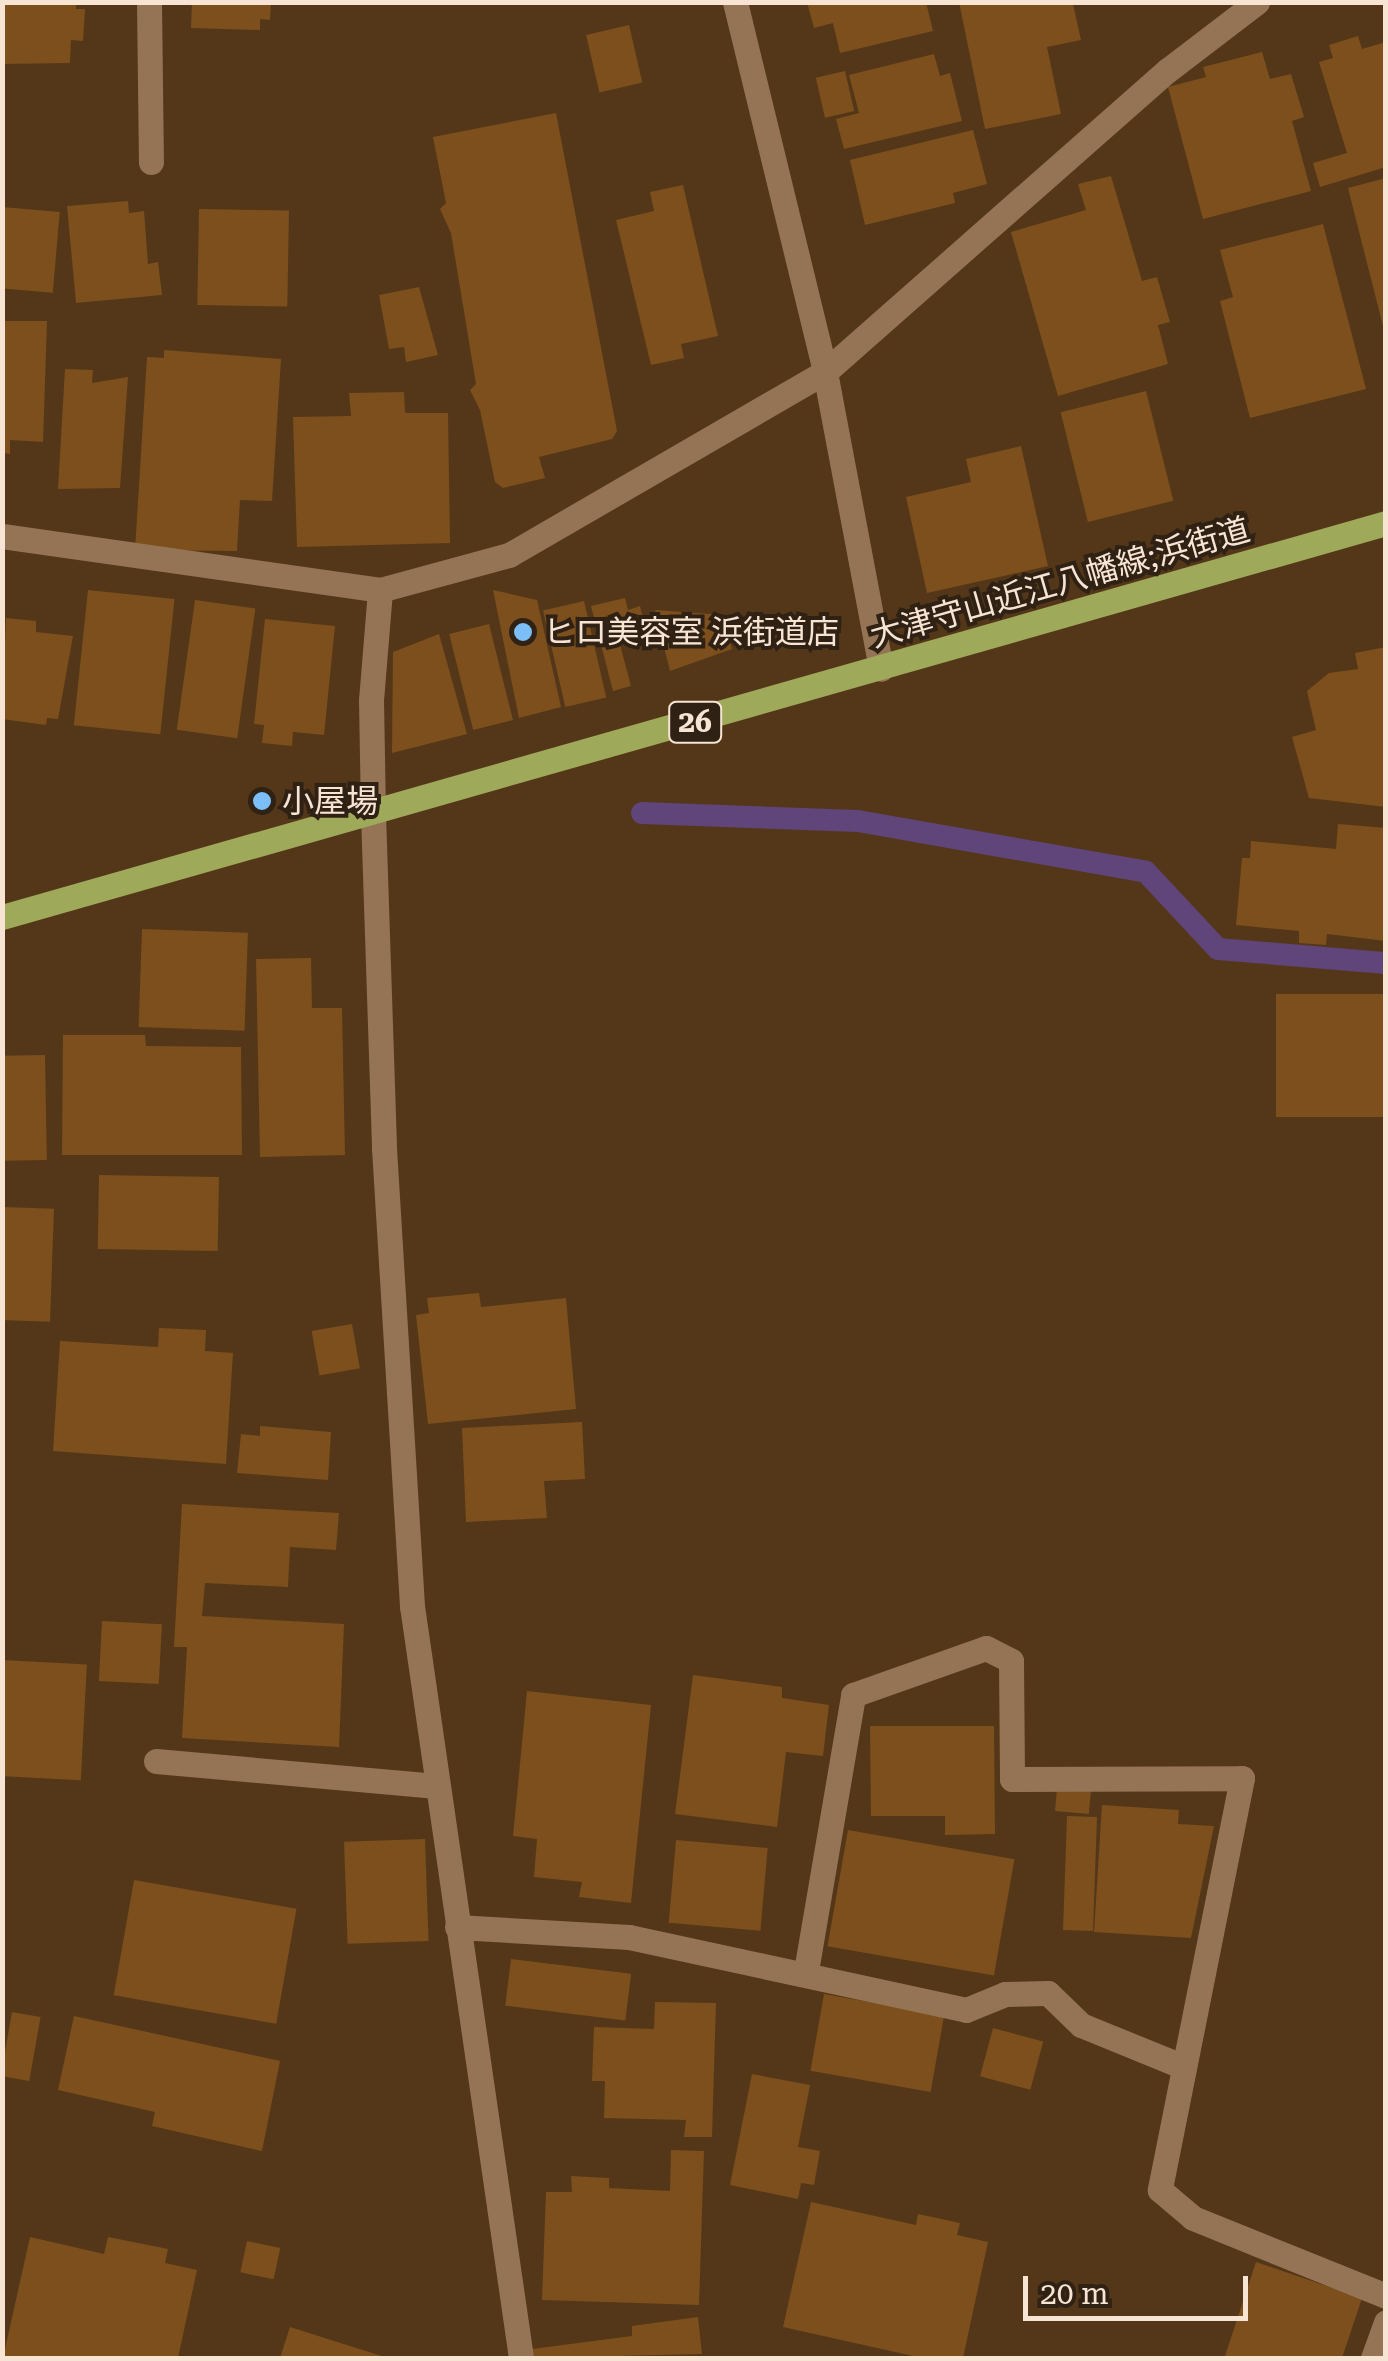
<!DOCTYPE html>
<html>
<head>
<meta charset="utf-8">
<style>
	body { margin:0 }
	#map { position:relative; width:1388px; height:2361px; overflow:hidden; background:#543718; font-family:"Roboto Serif","Noto Sans JP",serif }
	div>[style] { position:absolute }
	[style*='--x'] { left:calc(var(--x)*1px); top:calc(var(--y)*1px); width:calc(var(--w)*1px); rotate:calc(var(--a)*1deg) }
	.stream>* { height:22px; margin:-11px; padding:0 11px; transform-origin:11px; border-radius:11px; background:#5f4579 }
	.building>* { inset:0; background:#7c4f1d; transform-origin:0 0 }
	.service>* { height:25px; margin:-12.5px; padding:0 12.5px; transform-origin:12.5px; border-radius:12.5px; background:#947454 }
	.minor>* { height:25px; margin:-12.5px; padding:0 12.5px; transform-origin:12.5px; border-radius:12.5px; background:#947454 }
	.tertiary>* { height:25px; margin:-12.5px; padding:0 12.5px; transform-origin:12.5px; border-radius:12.5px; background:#947454 }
	.primary>* { height:25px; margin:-12.5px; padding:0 12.5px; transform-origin:12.5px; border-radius:12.5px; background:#9fa95a }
	.dots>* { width:28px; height:28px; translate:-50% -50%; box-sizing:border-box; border:5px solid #2f2215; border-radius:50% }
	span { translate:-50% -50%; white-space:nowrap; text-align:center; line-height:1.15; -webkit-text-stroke:8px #2f2215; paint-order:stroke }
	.shield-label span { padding:2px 8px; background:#2f2215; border:2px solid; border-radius:8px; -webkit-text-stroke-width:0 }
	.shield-label { font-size:30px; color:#f7e4d3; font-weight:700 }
	.street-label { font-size:32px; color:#f7e4d3 }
	.poi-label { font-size:32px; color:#f7e4d3 }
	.left { translate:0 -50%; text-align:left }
	.frame { position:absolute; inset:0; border:5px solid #f7e4d3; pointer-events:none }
	.scale { position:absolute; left:1023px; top:2276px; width:225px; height:45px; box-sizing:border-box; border:5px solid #f7e4d3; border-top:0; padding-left:12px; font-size:30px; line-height:35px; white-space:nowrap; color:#f7e4d3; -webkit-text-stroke:8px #2f2215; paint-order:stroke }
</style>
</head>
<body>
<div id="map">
	<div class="stream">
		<i style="--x:642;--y:813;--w:216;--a:2.1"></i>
		<i style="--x:858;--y:821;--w:292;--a:10"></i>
		<i style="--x:1146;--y:872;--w:105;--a:46.9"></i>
		<i style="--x:1218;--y:949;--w:169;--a:4.8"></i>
	</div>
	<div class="building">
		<i style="clip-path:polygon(2px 2px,76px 2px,76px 9px,85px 9px,83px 41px,71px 40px,70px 63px,2px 64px)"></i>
		<i style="clip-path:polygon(192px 2px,271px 2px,270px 20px,260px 19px,260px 30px,191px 28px)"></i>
		<i style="clip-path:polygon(807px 2px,926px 2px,933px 31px,840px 53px,833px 23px,814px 28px)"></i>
		<i style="clip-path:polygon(959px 2px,1073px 4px,1081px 40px,1047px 47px,1061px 114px,985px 129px)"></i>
		<i style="left:629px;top:25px;width:59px;height:44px;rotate:77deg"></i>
		<i style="clip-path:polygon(1358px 36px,1362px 49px,1386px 42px,1386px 167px,1320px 187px,1313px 163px,1347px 153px,1319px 62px,1333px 58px,1329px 45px)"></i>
		<i style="clip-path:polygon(1262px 52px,1270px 79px,1291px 74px,1304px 117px,1292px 121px,1311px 191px,1203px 219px,1168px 87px,1206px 77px,1203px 67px)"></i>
		<i style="clip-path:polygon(934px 54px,940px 76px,950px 73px,962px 121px,844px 149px,836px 119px,859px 113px,849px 75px)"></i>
		<i style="left:845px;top:71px;width:41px;height:30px;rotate:77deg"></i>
		<i style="clip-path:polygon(556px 113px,617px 431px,612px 439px,539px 457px,545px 478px,503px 488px,495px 482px,480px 410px,470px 390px,476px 384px,451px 233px,440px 209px,446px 203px,433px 137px)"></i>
		<i style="clip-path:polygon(973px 130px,987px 184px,953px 193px,955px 203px,865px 225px,850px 160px)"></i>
		<i style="clip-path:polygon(1111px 176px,1142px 281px,1157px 277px,1170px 322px,1158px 325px,1168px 364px,1058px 396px,1011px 232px,1086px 210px,1078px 184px)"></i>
		<i style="clip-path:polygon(1386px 178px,1386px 329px,1384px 330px,1348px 188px)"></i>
		<i style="clip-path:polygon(683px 185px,718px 336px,681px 344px,684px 358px,651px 365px,616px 220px,654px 211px,650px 192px)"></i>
		<i style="clip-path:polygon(128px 201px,129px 213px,144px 211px,148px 264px,158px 262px,162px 295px,76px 303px,67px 206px)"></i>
		<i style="left:2px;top:207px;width:58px;height:81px;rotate:5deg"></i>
		<i style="left:199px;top:209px;width:90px;height:96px;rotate:1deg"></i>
		<i style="clip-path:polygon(1323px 224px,1366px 389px,1250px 418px,1220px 301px,1233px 297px,1220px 250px)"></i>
		<i style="clip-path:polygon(419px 287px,438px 355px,406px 362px,404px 347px,389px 349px,379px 295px)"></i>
		<i style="clip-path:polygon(2px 321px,47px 321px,43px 442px,10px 440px,10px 454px,2px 453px)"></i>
		<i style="clip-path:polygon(164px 350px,281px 359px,272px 501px,240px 500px,237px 551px,135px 550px,147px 357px,164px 358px)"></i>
		<i style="clip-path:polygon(65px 369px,93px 370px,92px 383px,128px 377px,120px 488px,58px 489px)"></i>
		<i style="left:1146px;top:391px;width:113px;height:88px;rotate:76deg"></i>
		<i style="clip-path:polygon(404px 392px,405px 413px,448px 413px,450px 543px,297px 547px,293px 417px,351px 416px,349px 393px)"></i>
		<i style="clip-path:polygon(1021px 446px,1048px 566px,927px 593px,906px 497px,971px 482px,966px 459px)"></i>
		<i style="left:88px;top:590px;width:87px;height:136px;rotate:6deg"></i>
		<i style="clip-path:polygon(493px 590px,537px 600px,561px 707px,519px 718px)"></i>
		<i style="clip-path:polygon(625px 598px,628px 610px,640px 606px,646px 631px,618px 637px,631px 686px,613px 691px,591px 606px)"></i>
		<i style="left:195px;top:600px;width:61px;height:131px;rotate:8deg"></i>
		<i style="left:584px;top:601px;width:99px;height:42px;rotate:77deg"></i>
		<i style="clip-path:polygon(655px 610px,723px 615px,732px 649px,670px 671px)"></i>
		<i style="clip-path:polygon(6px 618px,36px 621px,36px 632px,73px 636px,58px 719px,47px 718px,46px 725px,2px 719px)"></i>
		<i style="clip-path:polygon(265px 619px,335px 626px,324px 735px,293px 732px,292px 746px,262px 743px,264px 725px,254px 724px)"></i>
		<i style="left:489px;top:624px;width:99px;height:41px;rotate:76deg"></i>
		<i style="clip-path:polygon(439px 634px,467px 734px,392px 753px,393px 652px)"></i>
		<i style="clip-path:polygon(1386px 647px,1386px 807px,1309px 798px,1292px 737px,1316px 730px,1307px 691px,1329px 673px,1358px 669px,1355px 653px)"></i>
		<i style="clip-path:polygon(1338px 824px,1386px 828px,1386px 941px,1327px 934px,1326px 945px,1299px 943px,1299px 931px,1236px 925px,1242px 858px,1250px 858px,1251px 841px,1336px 849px)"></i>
		<i style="left:142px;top:929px;width:106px;height:98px;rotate:2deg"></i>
		<i style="clip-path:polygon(311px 958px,312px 1008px,342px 1008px,345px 1155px,260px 1157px,256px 959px)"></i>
		<i style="left:1386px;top:994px;width:123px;height:110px;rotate:90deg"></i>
		<i style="clip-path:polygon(63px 1035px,145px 1035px,146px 1046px,241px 1047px,242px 1155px,62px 1155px)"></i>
		<i style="left:45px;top:1055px;width:105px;height:43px;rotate:89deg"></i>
		<i style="left:99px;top:1175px;width:120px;height:74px;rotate:1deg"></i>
		<i style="left:2px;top:1207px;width:52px;height:113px;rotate:2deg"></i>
		<i style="clip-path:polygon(479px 1293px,481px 1307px,566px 1298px,576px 1409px,428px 1424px,416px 1315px,429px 1313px,427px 1298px)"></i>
		<i style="left:352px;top:1324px;width:45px;height:41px;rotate:80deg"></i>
		<i style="clip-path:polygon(159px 1328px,206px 1330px,205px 1351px,233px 1353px,226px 1464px,53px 1451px,60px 1341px,158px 1347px)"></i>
		<i style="clip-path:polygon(582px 1422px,585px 1479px,544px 1481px,547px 1518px,466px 1522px,462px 1428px)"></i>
		<i style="clip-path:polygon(260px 1426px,331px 1432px,328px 1480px,237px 1473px,241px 1434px,260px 1436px)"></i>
		<i style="clip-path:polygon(182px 1504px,339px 1513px,336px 1550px,290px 1547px,288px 1587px,205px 1583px,202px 1616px,344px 1624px,339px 1747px,182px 1738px,187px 1647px,174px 1647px)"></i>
		<i style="left:102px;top:1621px;width:60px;height:60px;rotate:3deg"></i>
		<i style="left:2px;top:1660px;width:85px;height:116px;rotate:3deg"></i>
		<i style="clip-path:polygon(693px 1675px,782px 1687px,782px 1698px,829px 1705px,823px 1756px,786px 1752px,777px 1827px,675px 1814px)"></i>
		<i style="clip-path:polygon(527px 1691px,651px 1705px,631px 1903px,579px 1897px,582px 1882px,534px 1877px,537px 1839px,513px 1836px)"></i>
		<i style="clip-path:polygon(870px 1726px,994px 1726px,995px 1834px,945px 1835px,945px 1816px,871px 1816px)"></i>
		<i style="left:1057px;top:1788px;width:34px;height:23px;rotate:5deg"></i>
		<i style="clip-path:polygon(1102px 1805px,1179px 1810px,1178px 1824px,1214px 1826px,1191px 1938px,1094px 1932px)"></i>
		<i style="left:1067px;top:1816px;width:30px;height:114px;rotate:2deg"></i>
		<i style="left:848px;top:1830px;width:169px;height:118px;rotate:10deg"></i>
		<i style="left:425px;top:1839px;width:102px;height:81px;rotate:88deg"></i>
		<i style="left:676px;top:1840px;width:92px;height:83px;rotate:5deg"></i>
		<i style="left:134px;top:1880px;width:165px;height:117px;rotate:10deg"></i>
		<i style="left:511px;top:1959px;width:121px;height:47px;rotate:7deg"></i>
		<i style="left:824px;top:1994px;width:122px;height:78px;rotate:10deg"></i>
		<i style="clip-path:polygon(655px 2002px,716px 2003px,712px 2137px,684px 2137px,686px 2120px,604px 2118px,605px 2081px,592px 2081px,594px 2027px,654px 2029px)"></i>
		<i style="left:12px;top:2012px;width:29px;height:65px;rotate:10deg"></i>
		<i style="clip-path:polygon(74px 2016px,280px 2061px,262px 2151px,152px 2126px,155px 2112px,58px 2090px)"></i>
		<i style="left:993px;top:2028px;width:52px;height:50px;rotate:15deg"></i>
		<i style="clip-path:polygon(752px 2074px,810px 2085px,798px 2147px,820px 2151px,814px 2185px,801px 2183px,798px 2199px,730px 2185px)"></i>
		<i style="clip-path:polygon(671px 2150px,704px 2151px,699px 2305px,542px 2300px,546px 2192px,572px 2192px,571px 2176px,609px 2178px,609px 2188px,670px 2191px)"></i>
		<i style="clip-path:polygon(811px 2202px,916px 2225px,918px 2214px,960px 2223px,957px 2235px,988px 2242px,963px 2358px,922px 2358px,783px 2327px)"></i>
		<i style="clip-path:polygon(30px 2237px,104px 2254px,108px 2237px,168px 2249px,165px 2263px,197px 2270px,178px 2358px,3px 2358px)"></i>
		<i style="left:247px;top:2241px;width:34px;height:32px;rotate:12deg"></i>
		<i style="clip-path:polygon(1256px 2262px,1362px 2298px,1342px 2358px,1225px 2356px)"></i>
		<i style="clip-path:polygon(698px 2317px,702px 2354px,533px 2358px,532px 2349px,632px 2336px,632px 2326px)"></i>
		<i style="clip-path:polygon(290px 2327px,388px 2358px,280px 2358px)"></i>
	</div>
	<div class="service">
		<i style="--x:373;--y:814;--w:114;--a:-91"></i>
		<i style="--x:371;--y:700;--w:110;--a:-85.3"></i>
		<i style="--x:156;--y:1761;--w:282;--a:5.1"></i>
		<i style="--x:457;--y:1927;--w:172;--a:3.3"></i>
		<i style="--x:629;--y:1937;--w:345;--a:12.2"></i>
		<i style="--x:966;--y:2010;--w:42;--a:-22.3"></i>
		<i style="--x:1005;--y:1994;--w:43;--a:-1.3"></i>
		<i style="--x:1048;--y:1993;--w:46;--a:44.1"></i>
		<i style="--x:1081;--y:2025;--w:111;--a:22.2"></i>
		<i style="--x:806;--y:1971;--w:280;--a:-80.3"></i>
		<i style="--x:853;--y:1695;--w:141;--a:-19.5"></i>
		<i style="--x:986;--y:1648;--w:28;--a:27"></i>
		<i style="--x:1011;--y:1661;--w:118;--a:89.5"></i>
		<i style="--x:1012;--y:1779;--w:230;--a:-0.2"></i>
		<i style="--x:1242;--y:1778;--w:420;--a:101.3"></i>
		<i style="--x:1160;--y:2190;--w:43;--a:40.3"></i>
		<i style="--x:1193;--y:2218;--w:208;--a:22"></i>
		<i style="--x:1373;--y:2358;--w:38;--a:-70"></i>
	</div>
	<div class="minor">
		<i style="--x:149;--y:2;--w:160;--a:89.3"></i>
		<i style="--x:2;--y:536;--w:382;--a:8.1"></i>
		<i style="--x:380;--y:590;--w:134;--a:-15.2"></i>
		<i style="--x:509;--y:555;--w:365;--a:-30.1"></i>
		<i style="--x:825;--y:372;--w:457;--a:-41.4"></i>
		<i style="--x:1168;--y:70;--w:112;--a:-37.4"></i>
		<i style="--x:373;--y:814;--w:334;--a:88.1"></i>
		<i style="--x:384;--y:1148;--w:459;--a:86.5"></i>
		<i style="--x:412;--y:1606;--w:760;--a:81.75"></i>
	</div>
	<div class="tertiary">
		<i style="--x:735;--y:2;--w:381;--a:76.3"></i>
		<i style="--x:825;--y:372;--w:302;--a:79.3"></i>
	</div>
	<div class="primary">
		<i style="--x:2;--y:917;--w:1439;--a:-15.89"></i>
	</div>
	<div class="dots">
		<i style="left:523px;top:632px;background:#7bbef8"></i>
		<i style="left:262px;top:801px;background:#7bbef8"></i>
	</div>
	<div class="shield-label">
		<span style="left:695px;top:722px">26</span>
	</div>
	<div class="street-label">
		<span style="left:1060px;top:583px;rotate:-16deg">大津守山近江八幡線;浜街道</span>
	</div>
	<div class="poi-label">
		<span class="left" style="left:543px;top:632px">ヒロ美容室 浜街道店</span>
		<span class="left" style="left:282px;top:801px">小屋場</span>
	</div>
	<div class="frame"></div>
	<div class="scale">20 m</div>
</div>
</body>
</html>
